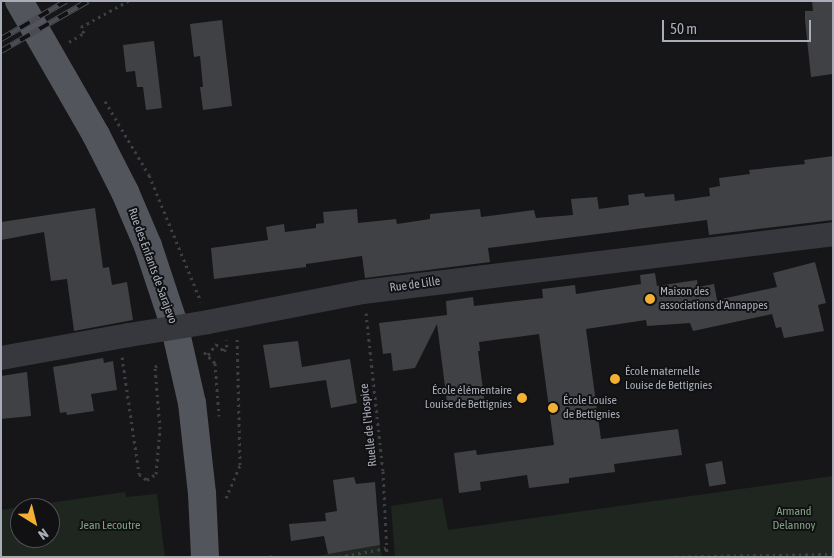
<!DOCTYPE html>
<html>
<head>
<meta charset="utf-8">
<style>
	body { margin:0 }
	#map { position:relative; width:834px; height:558px; overflow:hidden; background:#161618; font-family:"Asap Condensed",sans-serif }
	div>[style] { position:absolute }
	[style*='--x'] { left:calc(var(--x)*1px); top:calc(var(--y)*1px); width:calc(var(--w)*1px); rotate:calc(var(--a)*1deg) }
	.green>* { inset:0; background:#1e261f }
	.building>* { inset:0; background:#404145; transform-origin:0 0 }
	.path>* { height:3px; margin-top:-1.5px; transform-origin:0; background:repeating-linear-gradient(90deg,#3d3f44 0 2.5px,transparent 0 6.5px) }
	.minor>* { height:24px; margin:-12px; padding:0 12px; transform-origin:12px; border-radius:12px; background:#37383d }
	.major>* { height:28px; margin:-14px; padding:0 14px; transform-origin:14px; border-radius:14px; background:#53555c }
	.rail>* { height:5.5px; margin-top:-2.75px; transform-origin:0; background:repeating-linear-gradient(90deg,#111113 0 11px,#4a4c52 0 22px); box-sizing:border-box; border-block:1px solid #4a4c52 }
	.minor-bridge>* { height:24px; margin:-12px; padding:0 12px; transform-origin:12px; border-radius:12px; background:#37383d }
	.dots>* { width:14px; height:14px; translate:-50% -50%; box-sizing:border-box; border:2px solid #111113; border-radius:50% }
	span { translate:-50% -50%; white-space:nowrap; text-align:center; line-height:1.15; -webkit-text-stroke:4px #111113; paint-order:stroke }
	.street-label { font-size:12px; color:#a8adb8 }
	.poi-label { font-size:12px; color:#a8adb8 }
	.left { translate:0 -50%; text-align:left }
	.right { translate:-100% -50%; text-align:right }
	.park-label { font-size:12px; color:#7fa381 }
	.frame { position:absolute; inset:0; border:2px solid #a8adb8; pointer-events:none }
	.north { position:absolute; left:10px; top:498px; width:50px; height:50px; box-sizing:border-box; background:#111113; border:1px solid #4d4f55; border-radius:50%; rotate:144deg; font-size:14px; font-weight:700; line-height:20px; text-align:center; color:#a8adb8 }
	.north::after { content:''; display:block; margin:auto; width:18px; height:22px; background:#f2b134; clip-path:polygon(50% 0,100% 100%,50% 72%,0 100%) }
	.scale { position:absolute; left:662px; top:20px; width:149px; height:22px; box-sizing:border-box; border:2px solid #a8adb8; border-top:0; padding-left:6px; font-size:15px; line-height:18px; white-space:nowrap; color:#a8adb8; -webkit-text-stroke:4px #111113; paint-order:stroke }
</style>
</head>
<body>
<div id="map">
	<div class="green">
		<i style="clip-path:polygon(833px 476px,833px 557px,395px 557px,391px 506px,442px 498px,448px 530px)"></i>
		<i style="clip-path:polygon(evenodd,125px 492px,126px 497px,157px 494px,165px 557px,1px 557px,1px 510px,125px 492px,20px 508px,50px 508px,50px 538px,20px 538px,20px 508px)"></i>
		<i style="clip-path:polygon(380px 545px,382px 557px,313px 557px,328px 554px)"></i>
	</div>
	<div class="building">
		<i style="clip-path:polygon(812px 1px,833px 1px,833px 74px,811px 77px,805px 20px,805px 11px,813px 11px)"></i>
		<i style="clip-path:polygon(222px 20px,232px 106px,203px 110px,200px 87px,203px 87px,200px 56px,194px 57px,190px 24px)"></i>
		<i style="clip-path:polygon(154px 41px,162px 108px,146px 110px,143px 87px,137px 87px,135px 71px,126px 72px,123px 45px)"></i>
		<i style="clip-path:polygon(833px 156px,833px 220px,709px 235px,707px 220px,488px 248px,490px 262px,365px 278px,362px 256px,306px 264px,306px 267px,214px 279px,211px 248px,268px 240px,266px 227px,284px 224px,285px 232px,316px 228px,316px 224px,324px 223px,323px 212px,357px 209px,358px 223px,396px 219px,397px 224px,430px 219px,430px 214px,480px 209px,481px 217px,534px 210px,536px 218px,573px 215px,571px 199px,597px 197px,599px 209px,629px 205px,628px 195px,644px 193px,645px 197px,674px 194px,675px 201px,710px 196px,709px 188px,720px 186px,719px 178px,750px 174px,749px 170px,805px 164px,804px 160px)"></i>
		<i style="clip-path:polygon(95px 208px,103px 268px,109px 267px,112px 285px,127px 282px,133px 320px,74px 331px,67px 279px,51px 281px,44px 232px,1px 240px,1px 222px)"></i>
		<i style="clip-path:polygon(815px 262px,826px 303px,818px 305px,824px 331px,784px 338px,781px 327px,776px 328px,772px 314px,693px 331px,690px 323px,647px 326px,646px 320px,586px 329px,601px 439px,678px 429px,682px 455px,614px 464px,615px 472px,569px 478px,569px 483px,529px 488px,527px 475px,480px 482px,481px 490px,459px 493px,454px 453px,476px 450px,477px 455px,554px 445px,539px 334px,479px 342px,480px 351px,478px 351px,485px 405px,448px 410px,437px 324px,415px 368px,393px 371px,391px 353px,383px 354px,379px 323px,447px 315px,446px 301px,473px 297px,474px 306px,543px 298px,542px 289px,575px 285px,576px 294px,641px 284px,640px 275px,655px 273px,657px 286px,697px 280px,698px 287px,714px 284px,717px 300px,777px 287px,773px 273px)"></i>
		<i style="clip-path:polygon(298px 341px,302px 367px,350px 359px,357px 403px,331px 408px,326px 380px,270px 388px,263px 345px)"></i>
		<i style="clip-path:polygon(103px 358px,104px 363px,113px 361px,117px 390px,91px 394px,94px 411px,67px 415px,66px 412px,60px 413px,53px 367px)"></i>
		<i style="clip-path:polygon(27px 372px,31px 416px,1px 419px,1px 376px)"></i>
		<i style="left:722px;top:461px;width:23px;height:17px;rotate:80deg"></i>
		<i style="clip-path:polygon(354px 477px,356px 484px,375px 482px,380px 545px,328px 554px,324px 536px,291px 541px,289px 524px,326px 521px,325px 513px,337px 511px,333px 480px)"></i>
	</div>
	<div class="path">
		<i style="--x:69;--y:42;--w:17;--a:-31"></i>
		<i style="--x:84;--y:33;--w:7;--a:-117"></i>
		<i style="--x:81;--y:27;--w:54;--a:-29"></i>
		<i style="--x:105;--y:101;--w:86;--a:59.3"></i>
		<i style="--x:149;--y:175;--w:137;--a:67.7"></i>
		<i style="--x:366;--y:313;--w:159;--a:83.9"></i>
		<i style="--x:383;--y:471;--w:86;--a:87.3"></i>
		<i style="--x:204;--y:352;--w:16;--a:45"></i>
		<i style="--x:215;--y:363;--w:53;--a:85.7"></i>
		<i style="--x:208;--y:355;--w:14;--a:-54"></i>
		<i style="--x:216;--y:344;--w:11;--a:41"></i>
		<i style="--x:224;--y:351;--w:5;--a:-53"></i>
		<i style="--x:227;--y:347;--w:7;--a:-98"></i>
		<i style="--x:122;--y:357;--w:118;--a:81.7"></i>
		<i style="--x:139;--y:474;--w:10;--a:37"></i>
		<i style="--x:147;--y:480;--w:11;--a:-34"></i>
		<i style="--x:156;--y:474;--w:45;--a:-84.9"></i>
		<i style="--x:160;--y:429;--w:62;--a:-94.6"></i>
		<i style="--x:155;--y:367;--w:5;--a:-37"></i>
		<i style="--x:226;--y:498;--w:36;--a:-67"></i>
		<i style="--x:240;--y:465;--w:128;--a:-91.3"></i>
		<i style="--x:271;--y:557;--w:2;--a:-63"></i>
		<i style="--x:339;--y:557;--w:49;--a:-10.6"></i>
		<i style="--x:656;--y:557;--w:177;--a:-1"></i>
	</div>
	<div class="minor">
		<i style="--x:208;--y:322;--w:158;--a:-11"></i>
		<i style="--x:363;--y:292;--w:474;--a:-7"></i>
		<i style="--x:1;--y:358;--w:130;--a:-10.2"></i>
	</div>
	<div class="major">
		<i style="--x:19;--y:1;--w:155;--a:60.1"></i>
		<i style="--x:96;--y:135;--w:64;--a:63"></i>
		<i style="--x:125;--y:192;--w:59;--a:66.9"></i>
		<i style="--x:148;--y:246;--w:82;--a:71.6"></i>
		<i style="--x:174;--y:324;--w:81;--a:77.2"></i>
		<i style="--x:192;--y:403;--w:91;--a:83.7"></i>
		<i style="--x:202;--y:493;--w:64;--a:87.3"></i>
	</div>
	<div class="rail">
		<i style="--x:1;--y:39;--w:75;--a:-30.3"></i>
		<i style="--x:1;--y:51;--w:100;--a:-29.9"></i>
	</div>
	<div class="minor-bridge">
		<i style="--x:129;--y:335;--w:80;--a:-9.3"></i>
	</div>
	<div class="dots">
		<i style="left:650px;top:299px;background:#f2b134"></i>
		<i style="left:615px;top:379px;background:#f2b134"></i>
		<i style="left:522px;top:398px;background:#f2b134"></i>
		<i style="left:553px;top:408px;background:#f2b134"></i>
	</div>
	<div class="street-label">
		<span style="left:152px;top:266px;rotate:70deg">Rue des Enfants de Sarajevo</span>
		<span style="left:415px;top:285px;rotate:-8deg">Rue de Lille</span>
		<span style="left:369px;top:425px;rotate:-96deg">Ruelle de l'Hospice</span>
	</div>
	<div class="poi-label">
		<span class="left" style="left:660px;top:299px">Maison des<br>associations d'Annappes</span>
		<span class="left" style="left:625px;top:379px">École maternelle<br>Louise de Bettignies</span>
		<span class="right" style="left:512px;top:398px">École élémentaire<br>Louise de Bettignies</span>
		<span class="left" style="left:563px;top:408px">École Louise<br>de Bettignies</span>
	</div>
	<div class="park-label">
		<span style="left:794px;top:519px">Armand<br>Delannoy</span>
		<span style="left:110px;top:526px">Jean Lecoutre</span>
	</div>
	<div class="frame"></div>
	<div class="north">N</div>
	<div class="scale">50 m</div>
</div>
</body>
</html>
